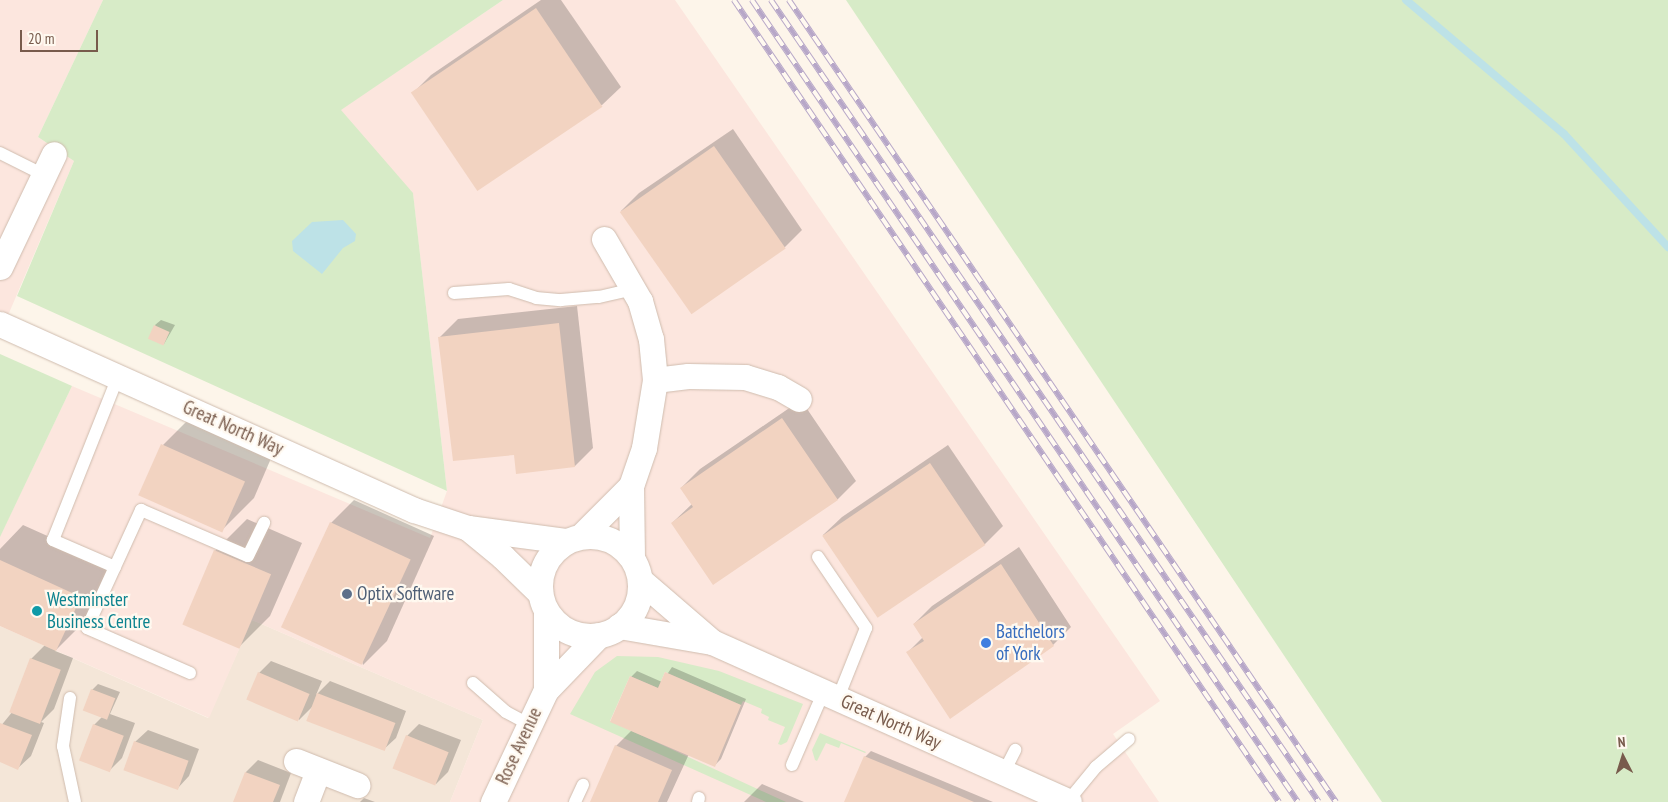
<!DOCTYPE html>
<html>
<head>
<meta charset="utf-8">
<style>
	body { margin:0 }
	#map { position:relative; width:1668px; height:802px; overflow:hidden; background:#fdf5ea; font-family:"PT Sans Narrow",sans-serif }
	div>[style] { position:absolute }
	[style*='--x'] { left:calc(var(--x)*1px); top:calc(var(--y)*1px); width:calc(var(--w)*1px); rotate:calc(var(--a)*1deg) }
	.residential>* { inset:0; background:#f4e6d8 }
	.commercial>* { inset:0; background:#fce6de }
	.green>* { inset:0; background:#d7ebc7 }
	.water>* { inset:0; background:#bde2e7 }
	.shadow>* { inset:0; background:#0003 }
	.stream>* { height:8px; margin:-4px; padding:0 4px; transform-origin:4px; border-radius:4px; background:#bde2e7 }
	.building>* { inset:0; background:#f2d3c1; transform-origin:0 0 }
	.roads { filter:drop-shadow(0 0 1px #cfbcae) drop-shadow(0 0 1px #cfbcae) }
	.lane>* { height:12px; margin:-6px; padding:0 6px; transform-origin:6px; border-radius:6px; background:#fff }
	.street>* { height:25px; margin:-12.5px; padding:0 12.5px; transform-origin:12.5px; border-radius:12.5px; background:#fff }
	.street>.ring { margin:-12.5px; padding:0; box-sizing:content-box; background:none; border:25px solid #fff; border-radius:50% }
	.rail>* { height:5.5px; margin-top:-2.75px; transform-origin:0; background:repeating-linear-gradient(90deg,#fff9f0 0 11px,#b7a7c8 0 22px); box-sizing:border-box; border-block:1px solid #b7a7c8 }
	.dots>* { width:14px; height:14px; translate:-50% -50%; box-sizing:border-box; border:2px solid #fff9f0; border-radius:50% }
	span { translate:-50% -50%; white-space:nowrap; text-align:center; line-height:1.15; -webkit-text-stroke:4.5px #fff9f0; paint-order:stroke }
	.street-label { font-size:19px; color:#785b4c }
	.service-label { font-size:19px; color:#4e5e75 }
	.left { translate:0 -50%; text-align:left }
	.culture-label { font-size:19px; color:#0d838f }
	.shop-label { font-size:19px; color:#366cbe }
	.north { position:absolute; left:1598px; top:732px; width:50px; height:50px; -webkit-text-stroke:4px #fff9f0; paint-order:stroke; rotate:355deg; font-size:14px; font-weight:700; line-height:20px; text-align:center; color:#785b4c }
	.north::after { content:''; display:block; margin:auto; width:18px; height:22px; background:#785b4c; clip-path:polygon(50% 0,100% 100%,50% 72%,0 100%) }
	.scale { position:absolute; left:20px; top:30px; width:78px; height:22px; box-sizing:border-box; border:2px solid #785b4c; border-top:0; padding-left:6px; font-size:15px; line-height:18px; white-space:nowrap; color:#785b4c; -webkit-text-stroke:4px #fff9f0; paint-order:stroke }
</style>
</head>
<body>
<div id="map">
	<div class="residential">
		<i style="clip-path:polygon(252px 620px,483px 720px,450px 802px,0 802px,0 626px,208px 718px)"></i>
	</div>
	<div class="commercial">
		<i style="clip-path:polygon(0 0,103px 0,38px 137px,74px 161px,6px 320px,0 317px)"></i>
		<i style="clip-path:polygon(503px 0,675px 0,1160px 701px,1113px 734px,1159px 802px,450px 802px,483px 720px,252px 620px,209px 718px,0 626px,0 536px,72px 386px,430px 538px,447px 491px,413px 194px,340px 110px)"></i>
	</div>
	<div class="green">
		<i style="clip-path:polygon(103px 0,503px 0,341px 110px,413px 193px,447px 491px,17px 296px,74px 161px,38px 137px)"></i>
		<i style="clip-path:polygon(846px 0,1668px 0,1668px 802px,1382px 802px)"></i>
		<i style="clip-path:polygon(0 354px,72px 386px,0 537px)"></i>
		<i style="clip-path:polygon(617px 656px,658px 657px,719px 671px,803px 704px,787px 742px,781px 745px,778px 744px,785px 727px,768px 720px,769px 717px,761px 713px,762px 709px,743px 701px,741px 705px,665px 672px,658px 688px,630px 676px,610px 721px,786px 802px,766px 802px,570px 714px,595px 672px)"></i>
		<i style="clip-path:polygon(820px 733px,866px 752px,865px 753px,841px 743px,839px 748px,826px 743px,817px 761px,815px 760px,812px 750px)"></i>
	</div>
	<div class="water">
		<i style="clip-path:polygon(343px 220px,356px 234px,355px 241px,343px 248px,322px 274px,293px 251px,292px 241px,312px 222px)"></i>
	</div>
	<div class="shadow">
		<i style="clip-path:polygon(541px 0,561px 0,621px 87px,602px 105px,413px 93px,431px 75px)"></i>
		<i style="clip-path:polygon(733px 129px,802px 230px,784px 248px,621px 211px,639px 193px)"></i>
		<i style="clip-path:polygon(577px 306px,593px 448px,575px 466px,515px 453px,440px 337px,458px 319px)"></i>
		<i style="clip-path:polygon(161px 320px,175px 325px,164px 344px,155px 325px)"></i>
		<i style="clip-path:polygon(801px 400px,856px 481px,838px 499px,714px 583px,672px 523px,692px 504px,681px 488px,700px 469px)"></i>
		<i style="clip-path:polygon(194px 414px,275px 449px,254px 498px,222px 530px,163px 445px)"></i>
		<i style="clip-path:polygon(948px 445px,1003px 526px,985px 544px,823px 535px,842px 517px)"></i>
		<i style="clip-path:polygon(354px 500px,434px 536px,387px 641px,363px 665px,331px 523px)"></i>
		<i style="clip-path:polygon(247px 519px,302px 543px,270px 616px,239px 647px,215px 551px)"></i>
		<i style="clip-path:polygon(23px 525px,112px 565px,88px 618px,55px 651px,73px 658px,54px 709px,41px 722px,44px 723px,31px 756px,18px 768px,0 761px,0 727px,13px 711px,31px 659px,45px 645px,0 624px,0 549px)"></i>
		<i style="clip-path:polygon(1019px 547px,1071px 627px,1053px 645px,908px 652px,923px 637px,914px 624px,932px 606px)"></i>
		<i style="clip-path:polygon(271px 661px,322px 681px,316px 695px,330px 681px,406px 711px,396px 738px,383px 750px,313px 706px,299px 720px,259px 673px)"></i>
		<i style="clip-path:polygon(672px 667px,746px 699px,721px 759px,715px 765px,689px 754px,667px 802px,592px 802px,616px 746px,632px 730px,631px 677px,637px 671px,662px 682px)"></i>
		<i style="clip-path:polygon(98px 684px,120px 692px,110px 714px,135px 723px,122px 758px,110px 770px,94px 725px,102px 717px,92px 690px)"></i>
		<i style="clip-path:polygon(419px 724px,461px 740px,448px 772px,436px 784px,407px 736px)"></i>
		<i style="clip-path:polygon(148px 730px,199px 749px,189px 776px,177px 789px,135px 742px)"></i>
		<i style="clip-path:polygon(871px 751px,993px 802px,846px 802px,865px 757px)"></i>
		<i style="clip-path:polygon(258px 760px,291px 773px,280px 802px,234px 802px,246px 772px)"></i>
		<i style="clip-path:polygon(762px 784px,804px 802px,744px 802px)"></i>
		<i style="clip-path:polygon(364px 798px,375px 802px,360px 802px)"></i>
	</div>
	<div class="stream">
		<i style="--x:1406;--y:0;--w:207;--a:40.3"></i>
		<i style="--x:1564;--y:134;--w:154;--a:47.4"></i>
	</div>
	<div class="building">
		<i style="left:536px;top:8px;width:119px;height:151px;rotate:56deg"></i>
		<i style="left:714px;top:146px;width:125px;height:115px;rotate:55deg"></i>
		<i style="clip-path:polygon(559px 323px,575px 467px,516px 474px,514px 455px,453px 461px,438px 337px)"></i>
		<i style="left:154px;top:325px;width:17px;height:15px;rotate:24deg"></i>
		<i style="clip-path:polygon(782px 418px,838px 500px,713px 585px,671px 523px,693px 507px,680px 488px)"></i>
		<i style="left:161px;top:444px;width:92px;height:56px;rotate:24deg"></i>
		<i style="left:930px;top:463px;width:99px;height:130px;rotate:56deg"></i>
		<i style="left:330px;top:522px;width:89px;height:116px;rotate:25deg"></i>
		<i style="left:214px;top:550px;width:62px;height:81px;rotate:23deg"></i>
		<i style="clip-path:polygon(0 560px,81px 597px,56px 651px,0 626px)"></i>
		<i style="clip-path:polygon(1001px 564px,1054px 646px,950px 719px,906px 652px,924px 641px,913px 624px)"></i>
		<i style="left:30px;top:658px;width:33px;height:58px;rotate:21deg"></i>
		<i style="left:258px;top:672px;width:56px;height:30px;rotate:23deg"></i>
		<i style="clip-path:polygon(665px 672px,741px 705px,715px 767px,610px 722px,630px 676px,658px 688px)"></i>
		<i style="left:91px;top:689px;width:26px;height:23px;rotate:21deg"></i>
		<i style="left:317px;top:693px;width:84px;height:30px;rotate:21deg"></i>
		<i style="clip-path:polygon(0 723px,32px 735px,18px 770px,0 762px)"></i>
		<i style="left:93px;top:724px;width:33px;height:39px;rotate:21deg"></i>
		<i style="left:406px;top:735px;width:46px;height:36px;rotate:22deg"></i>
		<i style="left:134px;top:741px;width:58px;height:31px;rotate:20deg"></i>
		<i style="clip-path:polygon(615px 745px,672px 770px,658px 802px,590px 802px)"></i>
		<i style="clip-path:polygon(864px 756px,939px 787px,974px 802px,844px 802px)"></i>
		<i style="clip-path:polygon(245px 772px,280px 785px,273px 802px,233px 802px)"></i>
	</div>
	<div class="roads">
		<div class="lane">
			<i style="--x:0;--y:153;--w:49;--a:26.6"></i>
			<i style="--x:454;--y:293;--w:55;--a:-4.2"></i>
			<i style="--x:509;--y:289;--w:28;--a:18"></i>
			<i style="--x:536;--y:298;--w:25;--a:5"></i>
			<i style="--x:561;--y:300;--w:38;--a:-5"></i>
			<i style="--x:599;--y:297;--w:36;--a:-13"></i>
			<i style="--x:818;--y:557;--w:86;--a:55.9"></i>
			<i style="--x:866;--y:628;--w:75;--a:111.8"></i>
			<i style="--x:115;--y:567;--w:68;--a:-156.5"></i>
			<i style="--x:53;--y:540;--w:175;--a:-68.3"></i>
			<i style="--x:190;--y:673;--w:112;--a:-156.4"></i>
			<i style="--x:87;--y:628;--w:130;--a:-65.4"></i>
			<i style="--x:141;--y:510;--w:116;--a:23.3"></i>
			<i style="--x:248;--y:556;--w:37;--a:-64"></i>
			<i style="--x:473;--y:683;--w:44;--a:41.3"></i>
			<i style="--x:506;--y:712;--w:26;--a:28"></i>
			<i style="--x:70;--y:698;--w:49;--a:98.3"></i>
			<i style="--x:63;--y:746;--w:57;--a:77.9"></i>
			<i style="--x:792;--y:765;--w:81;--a:-66.6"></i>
			<i style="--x:1004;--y:772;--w:25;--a:-63"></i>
			<i style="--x:1068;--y:801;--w:44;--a:-50.5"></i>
			<i style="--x:1096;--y:767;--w:43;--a:-40.3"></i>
			<i style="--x:575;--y:802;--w:19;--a:-65"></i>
			<i style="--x:698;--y:802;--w:4;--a:-76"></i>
		</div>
		<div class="street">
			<i style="--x:604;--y:239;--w:72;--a:59.9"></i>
			<i style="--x:640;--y:301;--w:40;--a:74"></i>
			<i style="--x:651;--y:339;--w:41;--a:84.4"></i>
			<i style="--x:655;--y:380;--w:69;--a:99.2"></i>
			<i style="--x:644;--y:448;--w:40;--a:108.9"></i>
			<i style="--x:631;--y:486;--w:71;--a:89.2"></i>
			<i style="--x:0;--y:267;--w:125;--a:-64.5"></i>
			<i style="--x:0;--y:324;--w:454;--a:24.2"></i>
			<i style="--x:414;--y:510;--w:57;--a:18.4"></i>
			<i style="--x:468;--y:528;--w:98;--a:7.6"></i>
			<i style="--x:655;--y:380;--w:33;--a:-7"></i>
			<i style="--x:688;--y:376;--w:57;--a:1"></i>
			<i style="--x:745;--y:377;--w:34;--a:17"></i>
			<i style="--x:778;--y:387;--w:24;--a:30"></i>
			<i style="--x:468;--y:528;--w:45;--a:39.6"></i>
			<i style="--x:503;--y:557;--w:52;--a:44.2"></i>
			<i class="ring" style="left:540px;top:536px;width:75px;height:75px"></i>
			<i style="--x:581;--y:536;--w:71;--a:-45"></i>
			<i style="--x:640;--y:580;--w:95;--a:40.7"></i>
			<i style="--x:619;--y:626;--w:94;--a:9.8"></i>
			<i style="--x:712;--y:642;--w:391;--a:24.1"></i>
			<i style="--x:546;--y:690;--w:79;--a:-90"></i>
			<i style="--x:296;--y:761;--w:66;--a:21.5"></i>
			<i style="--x:306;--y:802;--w:34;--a:-69"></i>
			<i style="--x:493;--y:802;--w:124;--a:-64.7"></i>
			<i style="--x:546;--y:690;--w:76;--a:-46.1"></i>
		</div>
	</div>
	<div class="rail">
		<i style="--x:734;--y:0;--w:970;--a:55.8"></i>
		<i style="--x:752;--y:0;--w:970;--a:55.75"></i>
		<i style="--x:771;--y:0;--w:971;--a:55.66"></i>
		<i style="--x:789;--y:0;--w:971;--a:55.7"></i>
	</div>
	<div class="dots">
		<i style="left:347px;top:594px;background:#5c6f8a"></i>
		<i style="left:37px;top:611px;background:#0f9aa8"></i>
		<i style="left:986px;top:643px;background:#3f7fe0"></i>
	</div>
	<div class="street-label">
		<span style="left:233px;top:428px;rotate:24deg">Great North Way</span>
		<span style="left:891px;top:722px;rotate:24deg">Great North Way</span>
		<span style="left:519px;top:746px;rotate:-65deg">Rose Avenue</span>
	</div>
	<div class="service-label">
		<span class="left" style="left:357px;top:594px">Optix Software</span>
	</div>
	<div class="culture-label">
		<span class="left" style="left:47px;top:611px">Westminster<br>Business Centre</span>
	</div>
	<div class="shop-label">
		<span class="left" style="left:996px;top:643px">Batchelors<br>of York</span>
	</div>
	<div class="north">N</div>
	<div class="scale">20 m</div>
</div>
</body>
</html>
